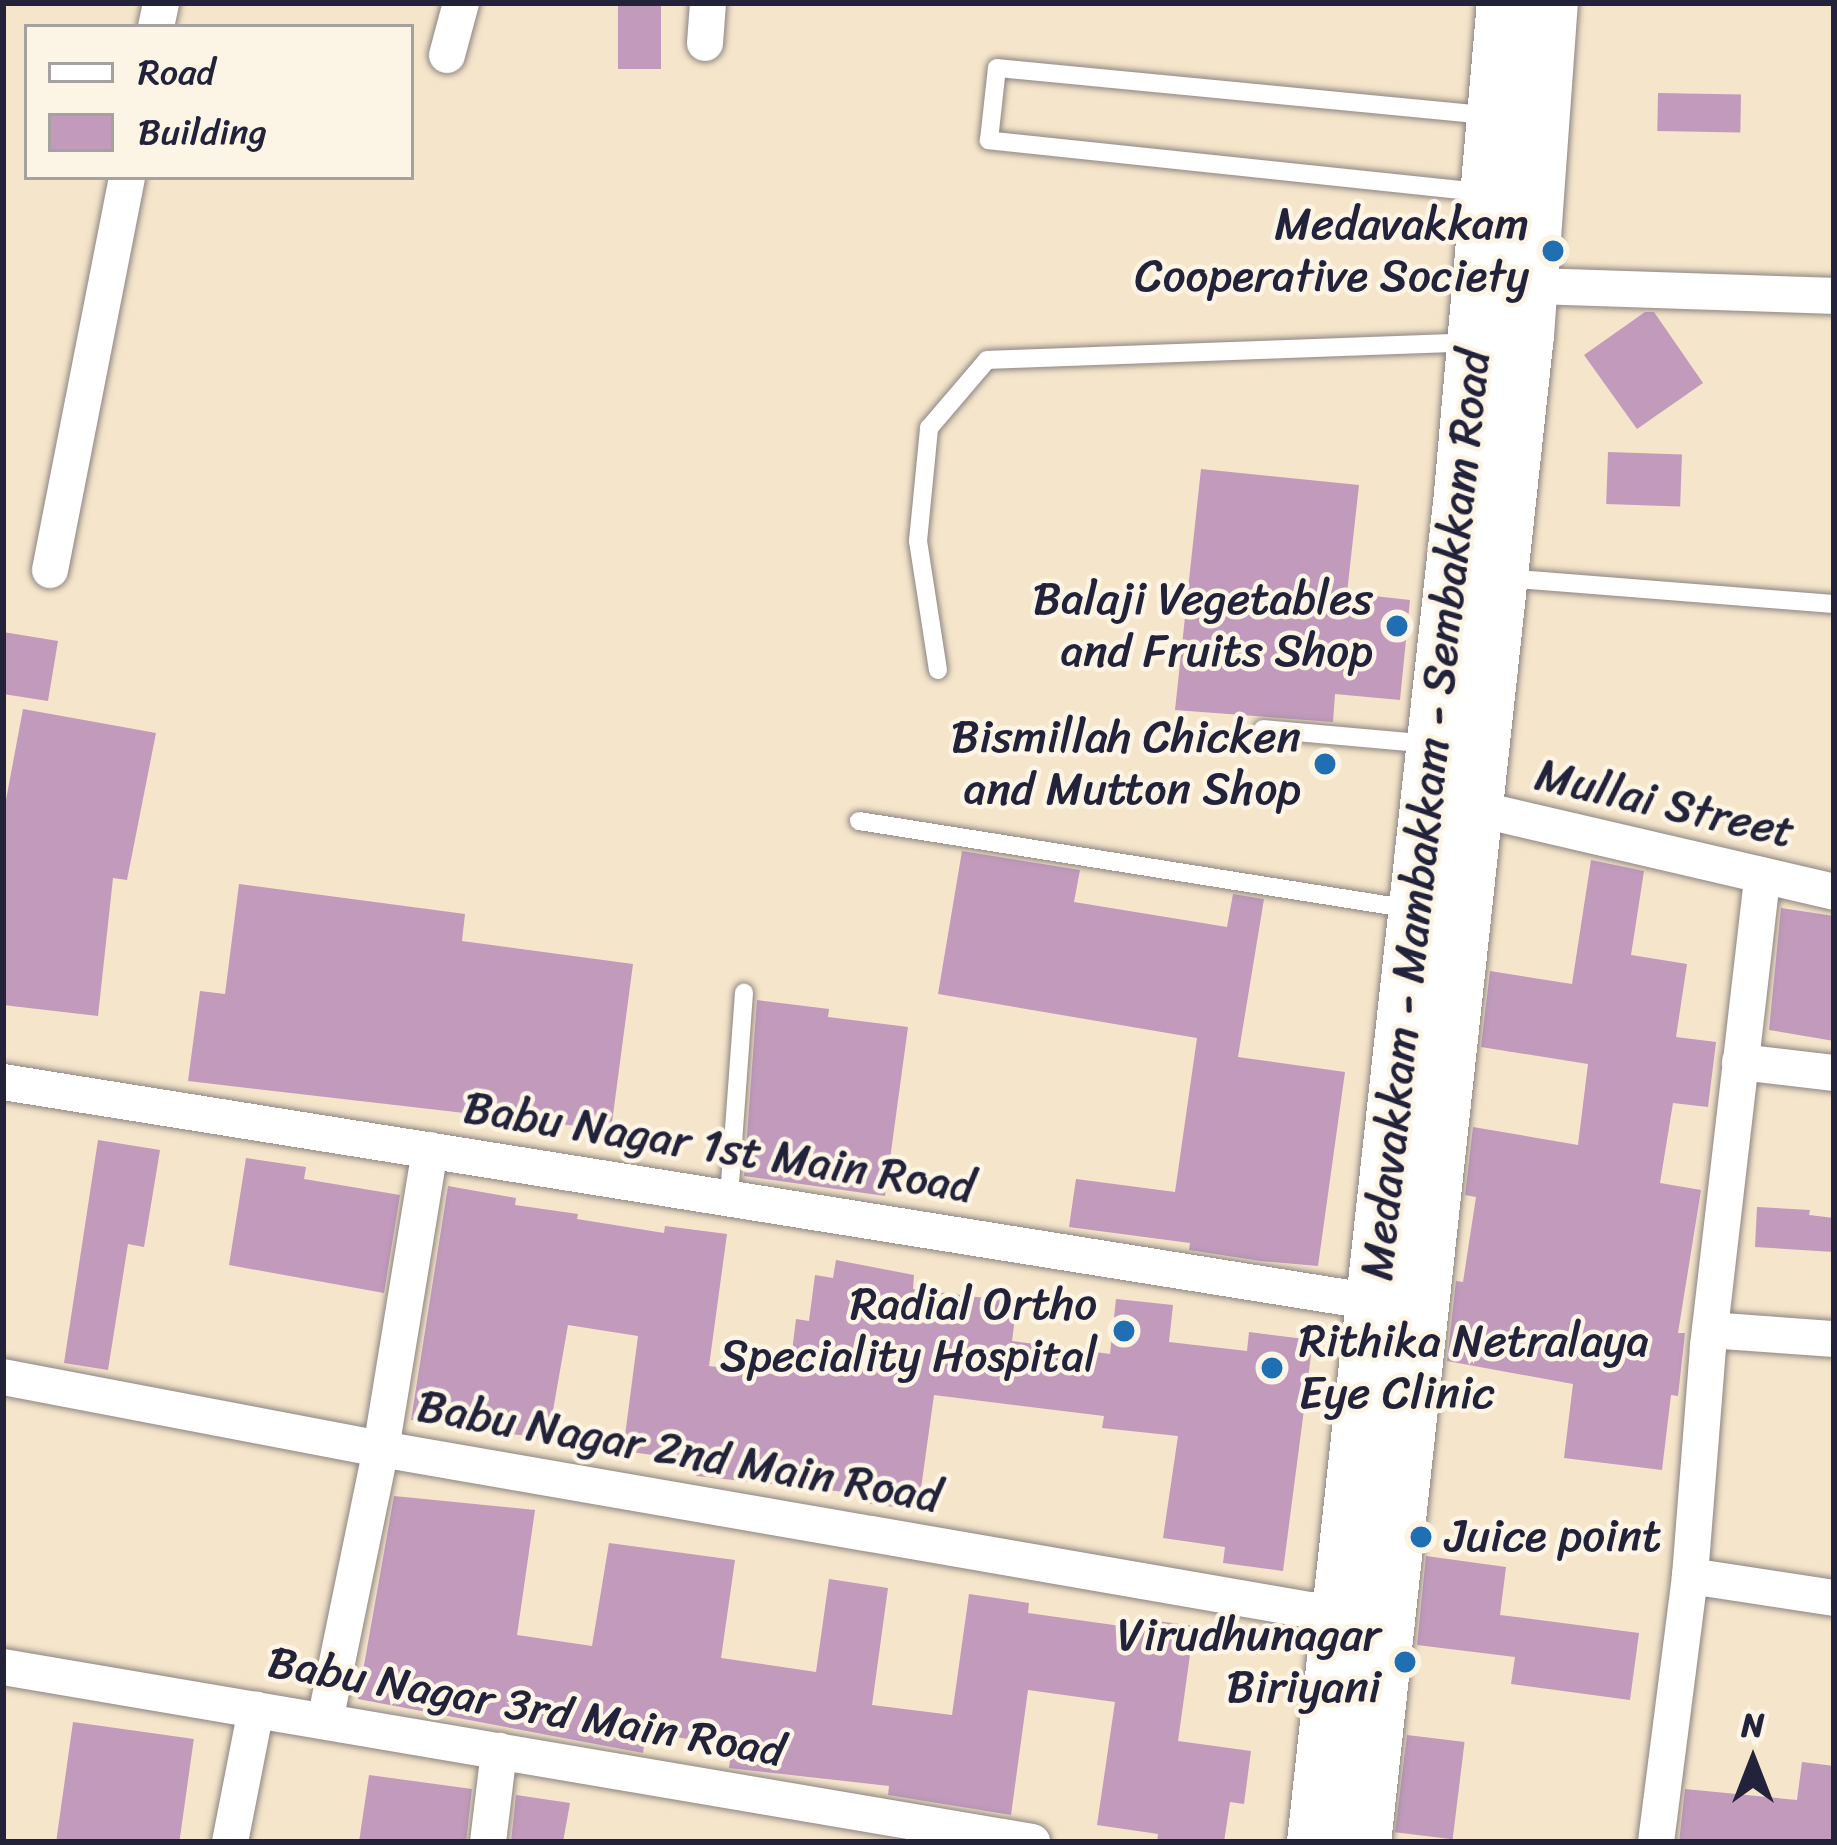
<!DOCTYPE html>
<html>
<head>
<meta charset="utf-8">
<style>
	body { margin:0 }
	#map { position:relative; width:1837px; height:1845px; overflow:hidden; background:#f5e5ca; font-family:Sriracha,sans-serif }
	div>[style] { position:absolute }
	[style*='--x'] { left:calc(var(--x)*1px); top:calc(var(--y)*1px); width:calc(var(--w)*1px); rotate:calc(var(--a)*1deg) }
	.building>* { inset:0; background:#c19abc; transform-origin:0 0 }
	.roads { filter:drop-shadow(0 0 3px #8c8482) drop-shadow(0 0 3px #8c8482) }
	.service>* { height:18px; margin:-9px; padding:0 9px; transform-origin:9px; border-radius:9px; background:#fff }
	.minor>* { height:36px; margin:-18px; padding:0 18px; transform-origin:18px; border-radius:18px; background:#fff }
	.primary>* { height:57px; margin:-28.5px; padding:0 28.5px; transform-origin:28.5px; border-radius:28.5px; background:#fff }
	.dots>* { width:33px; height:33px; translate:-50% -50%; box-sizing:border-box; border:6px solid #fcf5e5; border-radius:50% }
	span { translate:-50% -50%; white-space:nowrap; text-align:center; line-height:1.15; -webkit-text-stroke:9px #fcf5e5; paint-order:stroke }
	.poi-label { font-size:45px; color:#22223b }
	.right { translate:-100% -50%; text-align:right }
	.left { translate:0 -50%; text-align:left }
	.street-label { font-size:45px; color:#22223b }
	.frame { position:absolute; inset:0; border:6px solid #22223b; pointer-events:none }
	.legend { position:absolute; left:24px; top:24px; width:390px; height:156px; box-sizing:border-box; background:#fcf5e5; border:3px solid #a5a1a1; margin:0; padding:15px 21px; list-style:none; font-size:36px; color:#22223b }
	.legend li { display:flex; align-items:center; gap:24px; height:60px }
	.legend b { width:60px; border:3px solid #a5a1a1 }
	.north { position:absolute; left:1693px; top:1701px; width:120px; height:120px; -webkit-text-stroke:9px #fcf5e5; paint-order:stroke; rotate:0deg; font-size:33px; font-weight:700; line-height:48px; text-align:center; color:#22223b }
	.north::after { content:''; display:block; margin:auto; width:42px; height:54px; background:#22223b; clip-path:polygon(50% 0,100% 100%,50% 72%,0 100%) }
</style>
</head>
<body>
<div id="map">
	<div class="building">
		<i style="left:618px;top:3px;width:43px;height:66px"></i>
		<i style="left:1658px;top:93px;width:83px;height:38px;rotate:1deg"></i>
		<i style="clip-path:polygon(1645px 312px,1654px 312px,1703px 383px,1637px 429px,1584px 355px)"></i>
		<i style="left:1608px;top:452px;width:74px;height:52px;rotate:2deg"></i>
		<i style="clip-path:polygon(1201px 469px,1359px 485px,1347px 593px,1410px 600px,1400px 700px,1335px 694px,1333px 722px,1175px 710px)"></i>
		<i style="clip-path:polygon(3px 632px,58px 641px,48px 701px,3px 694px)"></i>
		<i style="clip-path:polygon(23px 709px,156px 733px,127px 880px,113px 878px,98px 1016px,3px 1005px,3px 816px)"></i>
		<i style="clip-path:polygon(962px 851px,1080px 870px,1074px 902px,1227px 927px,1233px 894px,1264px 899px,1238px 1057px,1345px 1072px,1318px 1266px,1260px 1261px,1189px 1250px,1190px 1243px,1069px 1227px,1076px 1179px,1175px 1192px,1197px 1038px,938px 994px)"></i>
		<i style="clip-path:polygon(1591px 860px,1644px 871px,1631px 955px,1687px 964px,1676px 1037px,1716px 1042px,1708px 1107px,1673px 1103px,1660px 1183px,1701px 1190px,1678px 1333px,1685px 1333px,1678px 1396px,1671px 1395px,1662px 1470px,1564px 1458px,1573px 1384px,1447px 1361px,1456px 1281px,1463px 1282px,1476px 1197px,1465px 1195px,1473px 1127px,1578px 1145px,1588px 1064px,1481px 1047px,1490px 971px,1572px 984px)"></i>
		<i style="clip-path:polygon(239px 884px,465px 914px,462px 941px,633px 964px,611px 1130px,188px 1081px,200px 991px,225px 994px)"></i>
		<i style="clip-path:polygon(1781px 908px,1834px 916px,1834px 1041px,1769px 1030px)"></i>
		<i style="clip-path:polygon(757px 1000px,829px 1009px,828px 1017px,908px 1027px,885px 1196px,744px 1176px)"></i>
		<i style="clip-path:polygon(98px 1140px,160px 1150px,144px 1247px,128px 1244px,108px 1370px,64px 1363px)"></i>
		<i style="clip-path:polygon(246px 1158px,306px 1167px,304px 1179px,400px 1195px,384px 1293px,229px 1265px)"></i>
		<i style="clip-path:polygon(448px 1186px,516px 1198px,515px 1205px,578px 1214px,577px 1219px,664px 1233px,665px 1226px,727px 1234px,709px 1366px,789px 1376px,796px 1319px,809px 1321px,815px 1275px,833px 1278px,836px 1260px,914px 1275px,913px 1289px,1017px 1302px,1012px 1341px,1110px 1354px,1116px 1299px,1173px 1305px,1169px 1342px,1247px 1351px,1249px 1332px,1313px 1340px,1283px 1571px,1223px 1563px,1225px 1547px,1163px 1538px,1178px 1436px,1102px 1428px,1104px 1416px,934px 1395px,918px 1510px,863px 1503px,864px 1494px,696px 1476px,698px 1461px,623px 1451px,638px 1336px,568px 1325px,548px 1439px,411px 1420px)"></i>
		<i style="clip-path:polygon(1757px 1207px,1810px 1210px,1809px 1215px,1834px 1218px,1834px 1252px,1755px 1247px)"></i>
		<i style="clip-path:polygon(394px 1496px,535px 1510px,517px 1635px,592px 1646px,609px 1543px,735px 1560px,721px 1658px,816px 1672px,829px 1579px,888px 1588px,872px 1705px,952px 1715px,969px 1594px,1029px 1603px,1028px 1613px,1135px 1628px,1136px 1618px,1194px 1626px,1178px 1741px,1251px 1751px,1244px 1804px,1230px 1802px,1224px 1842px,1157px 1842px,1158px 1834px,1097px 1825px,1115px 1702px,1028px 1690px,1011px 1815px,888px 1795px,889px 1786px,729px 1768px,732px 1745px,646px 1733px,643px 1753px,358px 1699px)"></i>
		<i style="clip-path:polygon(1426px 1556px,1506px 1567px,1500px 1615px,1639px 1633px,1630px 1700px,1511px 1684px,1515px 1657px,1417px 1645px)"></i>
		<i style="left:73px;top:1722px;width:122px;height:118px;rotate:8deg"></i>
		<i style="left:1407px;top:1735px;width:58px;height:98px;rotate:7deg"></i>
		<i style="clip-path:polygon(1802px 1762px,1834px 1766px,1834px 1842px,1679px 1842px,1685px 1789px,1797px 1800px)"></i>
		<i style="clip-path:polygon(369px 1775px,472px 1789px,466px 1842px,359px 1842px)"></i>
		<i style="clip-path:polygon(516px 1795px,570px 1803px,563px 1842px,511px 1842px)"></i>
	</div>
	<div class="roads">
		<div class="service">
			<i style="--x:1480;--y:192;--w:494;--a:-174"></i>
			<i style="--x:989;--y:140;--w:72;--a:-83.7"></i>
			<i style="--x:997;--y:68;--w:493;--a:5.5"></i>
			<i style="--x:1504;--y:578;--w:331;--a:4.5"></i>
			<i style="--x:938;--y:670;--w:131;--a:-98.8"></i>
			<i style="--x:918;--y:541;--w:114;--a:-84.4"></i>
			<i style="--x:929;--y:428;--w:89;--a:-49.5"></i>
			<i style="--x:987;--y:360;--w:484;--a:-2.1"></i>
			<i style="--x:1263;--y:729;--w:168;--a:5.1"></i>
			<i style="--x:859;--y:821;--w:559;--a:9.06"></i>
			<i style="--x:729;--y:1197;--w:205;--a:-85.8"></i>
		</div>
		<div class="minor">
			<i style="--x:156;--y:27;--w:25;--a:-78"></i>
			<i style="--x:705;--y:43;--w:40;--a:-85.7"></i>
			<i style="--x:447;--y:55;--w:54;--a:-74.9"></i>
			<i style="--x:1508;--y:285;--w:326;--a:1.9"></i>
			<i style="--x:50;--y:570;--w:400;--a:-78.9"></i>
			<i style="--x:1474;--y:808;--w:370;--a:13.1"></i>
			<i style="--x:1740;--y:1062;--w:95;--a:6.7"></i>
			<i style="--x:3;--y:1082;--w:1407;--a:9.12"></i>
			<i style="--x:1710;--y:1330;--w:124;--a:4.2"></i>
			<i style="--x:3;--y:1377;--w:385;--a:10.8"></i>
			<i style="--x:381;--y:1449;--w:942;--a:9.84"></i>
			<i style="--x:1309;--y:1610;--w:32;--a:0"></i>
			<i style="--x:1690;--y:1576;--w:146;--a:8.7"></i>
			<i style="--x:3;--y:1667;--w:1044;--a:9.65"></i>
			<i style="--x:325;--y:1721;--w:278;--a:-78.4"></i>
			<i style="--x:381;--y:1449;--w:303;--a:-80.7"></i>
			<i style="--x:230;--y:1842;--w:135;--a:-78.9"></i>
			<i style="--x:488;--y:1842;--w:92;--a:-83.1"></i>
			<i style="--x:1656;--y:1842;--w:268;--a:-82.7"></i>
			<i style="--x:1690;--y:1576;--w:231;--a:-85.5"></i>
			<i style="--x:1708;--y:1346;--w:471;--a:-83.4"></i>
		</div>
		<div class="primary">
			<i style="--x:1315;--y:1842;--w:1357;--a:-83.78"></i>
			<i style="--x:1462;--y:493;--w:492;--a:-85"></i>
			<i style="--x:1362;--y:1842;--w:1516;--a:-83.83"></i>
			<i style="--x:1525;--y:335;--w:333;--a:-85.9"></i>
		</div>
	</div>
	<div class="dots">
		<i style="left:1553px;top:251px;background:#1f6fb2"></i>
		<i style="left:1397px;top:626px;background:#1f6fb2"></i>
		<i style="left:1325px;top:764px;background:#1f6fb2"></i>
		<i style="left:1124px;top:1331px;background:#1f6fb2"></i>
		<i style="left:1272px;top:1368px;background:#1f6fb2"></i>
		<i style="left:1421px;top:1537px;background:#1f6fb2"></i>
		<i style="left:1405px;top:1662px;background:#1f6fb2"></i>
	</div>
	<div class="poi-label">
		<span class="right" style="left:1529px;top:251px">Medavakkam<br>Cooperative Society</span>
		<span class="right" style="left:1373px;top:626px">Balaji Vegetables<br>and Fruits Shop</span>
		<span class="right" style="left:1301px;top:764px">Bismillah Chicken<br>and Mutton Shop</span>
		<span class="right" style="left:1097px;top:1331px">Radial Ortho<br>Speciality Hospital</span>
		<span class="left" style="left:1299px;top:1368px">Rithika Netralaya<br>Eye Clinic</span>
		<span class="left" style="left:1445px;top:1537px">Juice point</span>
		<span class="right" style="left:1381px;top:1662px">Virudhunagar<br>Biriyani</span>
	</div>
	<div class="street-label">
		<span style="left:1665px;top:804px;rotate:13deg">Mullai Street</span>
		<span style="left:1426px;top:815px;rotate:-84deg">Medavakkam - Mambakkam - Sembakkam Road</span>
		<span style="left:719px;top:1148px;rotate:9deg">Babu Nagar 1st Main Road</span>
		<span style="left:679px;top:1452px;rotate:10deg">Babu Nagar 2nd Main Road</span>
		<span style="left:526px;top:1707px;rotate:10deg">Babu Nagar 3rd Main Road</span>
	</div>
	<div class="frame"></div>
	<ul class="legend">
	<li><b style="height:15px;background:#fff"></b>Road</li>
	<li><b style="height:33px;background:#c19abc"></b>Building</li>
	</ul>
	<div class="north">N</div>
</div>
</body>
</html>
